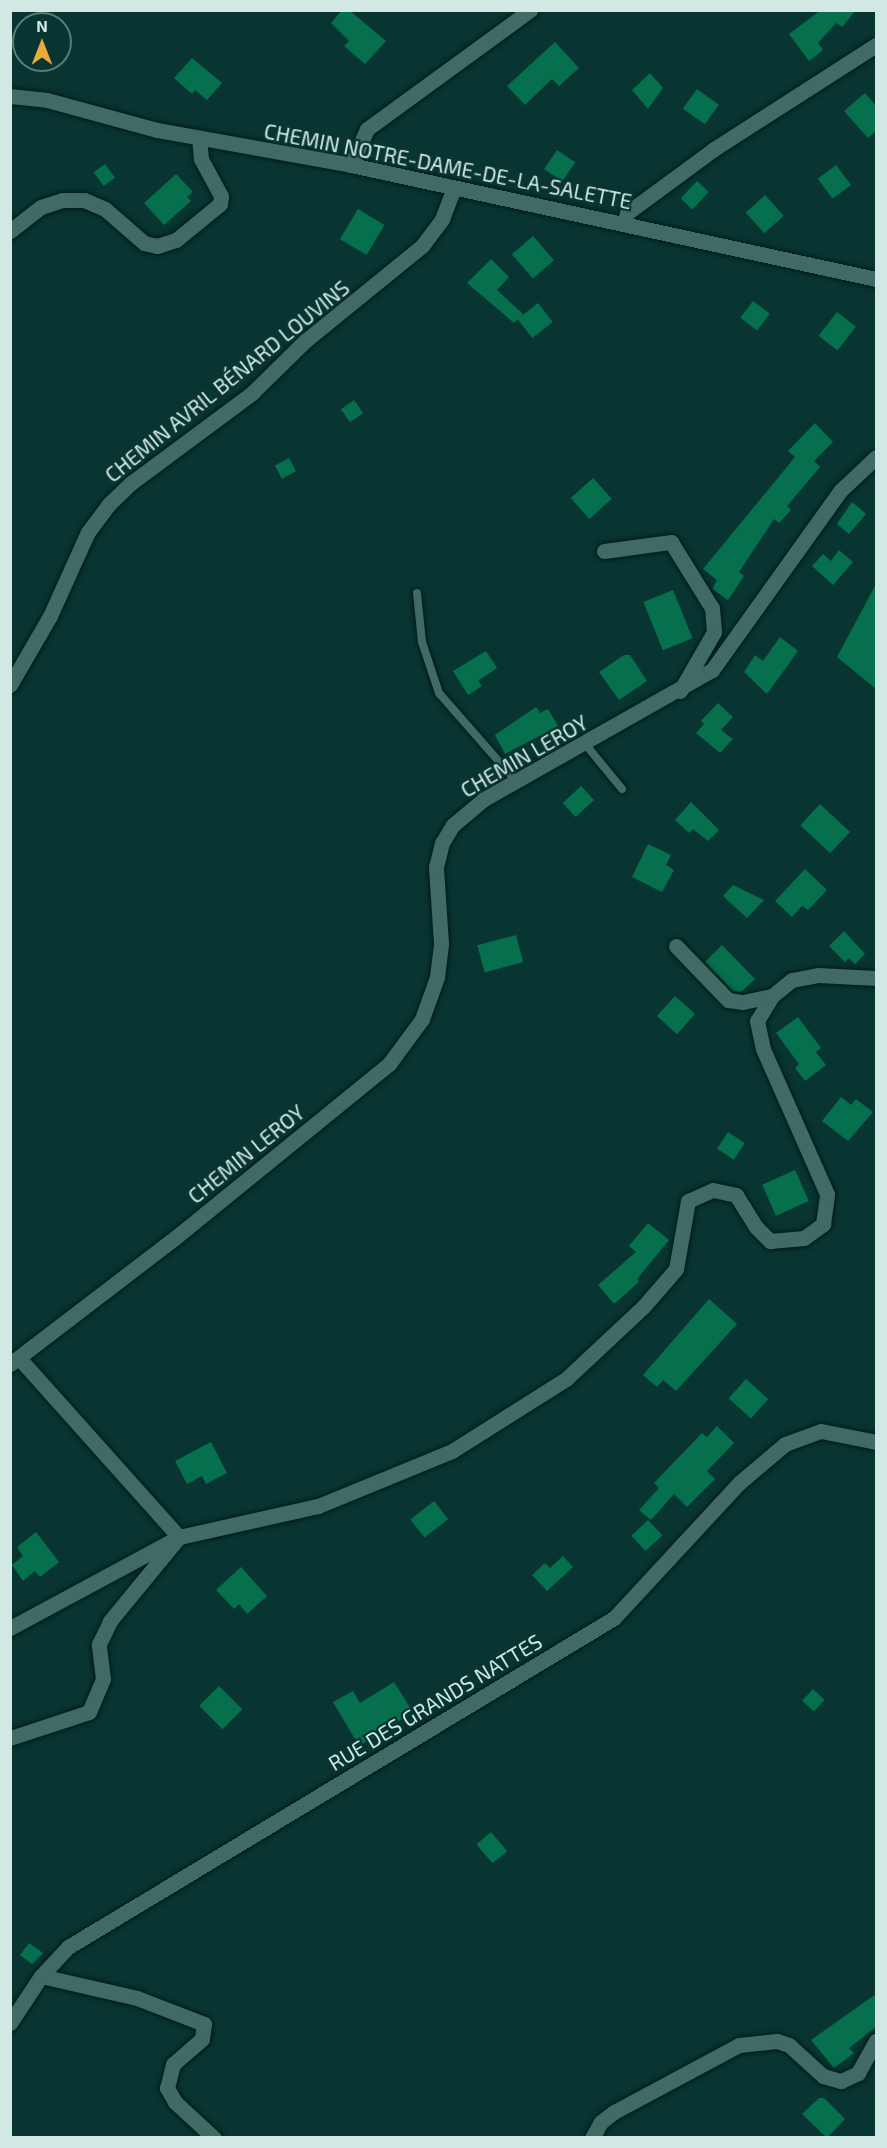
<!DOCTYPE html>
<html>
<head>
<meta charset="utf-8">
<style>
	body { margin:0 }
	#map { position:relative; width:887px; height:2148px; overflow:hidden; background:#083531; font-family:"Exo 2",sans-serif }
	div>[style] { position:absolute }
	[style*='--x'] { left:calc(var(--x)*1px); top:calc(var(--y)*1px); width:calc(var(--w)*1px); rotate:calc(var(--a)*1deg) }
	.building>* { inset:0; background:#056f4e; transform-origin:0 0 }
	.roads { filter:drop-shadow(0 0 2px #001b18) drop-shadow(0 0 2px #001b18) }
	.lane>* { height:8px; margin:-4px; padding:0 4px; transform-origin:4px; border-radius:4px; background:#406a64 }
	.street>* { height:15px; margin:-7.5px; padding:0 7.5px; transform-origin:7.5px; border-radius:7.5px; background:#406a64 }
	.secondary>* { height:15px; margin:-7.5px; padding:0 7.5px; transform-origin:7.5px; border-radius:7.5px; background:#406a64 }
	span { translate:-50% -50%; white-space:nowrap; text-align:center; line-height:1.15; -webkit-text-stroke:4.5px #083531; paint-order:stroke }
	.street-label { font-size:21px; color:#d1e8e4 }
	.frame { position:absolute; inset:0; border:12px solid #d1e8e4; pointer-events:none }
	.north { position:absolute; left:12px; top:12px; width:60px; height:60px; box-sizing:border-box; background:#083531; border:2px solid #587d79; border-radius:50%; rotate:0deg; font-size:16px; font-weight:700; line-height:24px; text-align:center; color:#d1e8e4 }
	.north::after { content:''; display:block; margin:auto; width:21px; height:27px; background:#e9aa38; clip-path:polygon(50% 0,100% 100%,50% 72%,0 100%) }
</style>
</head>
<body>
<div id="map">
	<div class="building">
		<i style="clip-path:polygon(342px 10px,349px 10px,386px 41px,365px 64px,344px 46px,349px 41px,331px 23px)"></i>
		<i style="clip-path:polygon(821px 10px,856px 10px,842px 27px,836px 23px,818px 43px,823px 50px,809px 61px,789px 34px)"></i>
		<i style="clip-path:polygon(555px 42px,579px 68px,559px 86px,552px 79px,525px 105px,507px 86px)"></i>
		<i style="clip-path:polygon(192px 58px,222px 83px,207px 100px,195px 90px,192px 94px,174px 78px)"></i>
		<i style="clip-path:polygon(650px 73px,663px 88px,648px 109px,632px 90px)"></i>
		<i style="left:697px;top:89px;width:27px;height:24px;rotate:36deg"></i>
		<i style="clip-path:polygon(865px 93px,876px 106px,876px 131px,868px 138px,844px 111px)"></i>
		<i style="left:557px;top:150px;width:22px;height:23px;rotate:34deg"></i>
		<i style="left:105px;top:164px;width:17px;height:14px;rotate:54deg"></i>
		<i style="left:836px;top:165px;width:25px;height:23px;rotate:53deg"></i>
		<i style="clip-path:polygon(176px 174px,193px 192px,187px 197px,191px 201px,164px 225px,144px 203px)"></i>
		<i style="left:697px;top:181px;width:16px;height:24px;rotate:43deg"></i>
		<i style="left:765px;top:195px;width:28px;height:26px;rotate:48deg"></i>
		<i style="left:358px;top:209px;width:31px;height:35px;rotate:31deg"></i>
		<i style="left:533px;top:236px;width:32px;height:28px;rotate:49deg"></i>
		<i style="clip-path:polygon(491px 259px,509px 277px,497px 290px,523px 314px,514px 323px,467px 283px)"></i>
		<i style="left:753px;top:301px;width:21px;height:21px;rotate:37deg"></i>
		<i style="left:538px;top:303px;width:24px;height:26px;rotate:52deg"></i>
		<i style="left:837px;top:312px;width:24px;height:30px;rotate:38deg"></i>
		<i style="left:354px;top:400px;width:16px;height:16px;rotate:55deg"></i>
		<i style="clip-path:polygon(815px 423px,833px 442px,814px 461px,820px 467px,787px 506px,791px 510px,779px 523px,774px 519px,739px 572px,744px 576px,728px 600px,712px 589px,717px 580px,703px 569px,795px 457px,788px 451px)"></i>
		<i style="left:289px;top:458px;width:15px;height:16px;rotate:62deg"></i>
		<i style="left:593px;top:478px;width:28px;height:30px;rotate:48deg"></i>
		<i style="clip-path:polygon(852px 502px,866px 514px,849px 534px,837px 524px)"></i>
		<i style="clip-path:polygon(839px 550px,853px 562px,833px 585px,812px 566px,823px 554px,831px 561px)"></i>
		<i style="clip-path:polygon(876px 584px,876px 689px,837px 657px)"></i>
		<i style="left:673px;top:590px;width:52px;height:32px;rotate:68deg"></i>
		<i style="clip-path:polygon(780px 637px,798px 651px,767px 694px,744px 672px,755px 655px,763px 661px)"></i>
		<i style="clip-path:polygon(486px 651px,497px 668px,478px 681px,482px 686px,468px 695px,453px 671px)"></i>
		<i style="clip-path:polygon(624px 655px,630px 655px,647px 681px,619px 700px,599px 672px)"></i>
		<i style="clip-path:polygon(718px 703px,733px 717px,721px 730px,733px 739px,720px 753px,696px 733px,704px 724px,701px 721px)"></i>
		<i style="clip-path:polygon(536px 707px,540px 713px,548px 709px,558px 726px,505px 754px,495px 735px)"></i>
		<i style="left:581px;top:786px;width:19px;height:25px;rotate:47deg"></i>
		<i style="clip-path:polygon(691px 802px,719px 830px,708px 841px,693px 829px,689px 833px,675px 820px)"></i>
		<i style="left:820px;top:804px;width:41px;height:29px;rotate:43deg"></i>
		<i style="clip-path:polygon(648px 844px,671px 855px,666px 865px,674px 870px,662px 892px,632px 877px)"></i>
		<i style="clip-path:polygon(805px 869px,827px 890px,808px 910px,802px 906px,792px 917px,775px 901px)"></i>
		<i style="clip-path:polygon(733px 885px,764px 900px,747px 918px,723px 896px)"></i>
		<i style="clip-path:polygon(844px 931px,865px 954px,855px 964px,849px 958px,845px 962px,829px 946px)"></i>
		<i style="left:516px;top:935px;width:28px;height:40px;rotate:75deg"></i>
		<i style="clip-path:polygon(722px 945px,755px 979px,741px 992px,733px 991px,705px 962px)"></i>
		<i style="left:675px;top:996px;width:27px;height:27px;rotate:42deg"></i>
		<i style="clip-path:polygon(798px 1017px,821px 1048px,816px 1052px,826px 1065px,805px 1081px,795px 1068px,799px 1064px,776px 1033px)"></i>
		<i style="clip-path:polygon(841px 1097px,851px 1105px,856px 1099px,873px 1112px,848px 1141px,822px 1121px)"></i>
		<i style="left:728px;top:1132px;width:20px;height:20px;rotate:33deg"></i>
		<i style="left:795px;top:1170px;width:34px;height:36px;rotate:66deg"></i>
		<i style="clip-path:polygon(648px 1223px,669px 1240px,637px 1279px,639px 1282px,614px 1304px,598px 1285px,636px 1252px,629px 1246px)"></i>
		<i style="clip-path:polygon(709px 1299px,737px 1324px,676px 1391px,663px 1380px,657px 1387px,643px 1375px)"></i>
		<i style="left:746px;top:1379px;width:30px;height:26px;rotate:42deg"></i>
		<i style="clip-path:polygon(717px 1426px,734px 1443px,707px 1471px,715px 1479px,687px 1507px,674px 1494px,651px 1520px,639px 1510px,659px 1488px,654px 1483px,702px 1433px,707px 1437px)"></i>
		<i style="clip-path:polygon(211px 1442px,227px 1473px,206px 1484px,202px 1476px,187px 1484px,175px 1461px)"></i>
		<i style="left:434px;top:1501px;width:23px;height:30px;rotate:52deg"></i>
		<i style="left:648px;top:1520px;width:21px;height:23px;rotate:47deg"></i>
		<i style="clip-path:polygon(36px 1532px,59px 1562px,40px 1577px,35px 1571px,23px 1581px,12px 1565px,23px 1556px,17px 1547px)"></i>
		<i style="clip-path:polygon(563px 1556px,573px 1567px,547px 1591px,532px 1575px,545px 1563px,550px 1568px)"></i>
		<i style="clip-path:polygon(241px 1567px,267px 1596px,247px 1614px,239px 1604px,234px 1609px,216px 1590px)"></i>
		<i style="clip-path:polygon(394px 1682px,413px 1712px,359px 1746px,333px 1702px,353px 1691px,360px 1703px)"></i>
		<i style="left:219px;top:1686px;width:33px;height:28px;rotate:45deg"></i>
		<i style="left:813px;top:1689px;width:16px;height:16px;rotate:43deg"></i>
		<i style="left:491px;top:1832px;width:25px;height:19px;rotate:50deg"></i>
		<i style="clip-path:polygon(29px 1943px,43px 1953px,32px 1964px,20px 1955px)"></i>
		<i style="clip-path:polygon(876px 1994px,876px 2027px,849px 2048px,854px 2053px,834px 2068px,811px 2040px)"></i>
		<i style="clip-path:polygon(819px 2098px,824px 2098px,845px 2119px,827px 2138px,802px 2114px)"></i>
	</div>
	<div class="roads">
		<div class="lane">
			<i style="--x:417;--y:593;--w:49;--a:84.2"></i>
			<i style="--x:422;--y:642;--w:54;--a:71.6"></i>
			<i style="--x:439;--y:693;--w:118;--a:48.8"></i>
			<i style="--x:586;--y:745;--w:57;--a:50.7"></i>
		</div>
		<div class="street">
			<i style="--x:351;--y:165;--w:39;--a:-66"></i>
			<i style="--x:367;--y:129;--w:202;--a:-36.1"></i>
			<i style="--x:624;--y:223;--w:10;--a:-73"></i>
			<i style="--x:627;--y:213;--w:108;--a:-36.3"></i>
			<i style="--x:714;--y:149;--w:193;--a:-32.7"></i>
			<i style="--x:10;--y:231;--w:39;--a:-38"></i>
			<i style="--x:41;--y:207;--w:22;--a:-18"></i>
			<i style="--x:62;--y:200;--w:22;--a:0"></i>
			<i style="--x:84;--y:200;--w:23;--a:23"></i>
			<i style="--x:105;--y:209;--w:52;--a:41.1"></i>
			<i style="--x:144;--y:243;--w:13;--a:13"></i>
			<i style="--x:157;--y:246;--w:20;--a:-18"></i>
			<i style="--x:176;--y:240;--w:57;--a:-39.3"></i>
			<i style="--x:220;--y:204;--w:8;--a:-83"></i>
			<i style="--x:221;--y:196;--w:42;--a:-118.4"></i>
			<i style="--x:201;--y:159;--w:21;--a:-95"></i>
			<i style="--x:604;--y:551;--w:68;--a:-7.7"></i>
			<i style="--x:671;--y:542;--w:78;--a:58.2"></i>
			<i style="--x:712;--y:608;--w:24;--a:85"></i>
			<i style="--x:714;--y:632;--w:68;--a:120"></i>
			<i style="--x:10;--y:685;--w:80;--a:-59.9"></i>
			<i style="--x:50;--y:616;--w:92;--a:-65.7"></i>
			<i style="--x:88;--y:532;--w:34;--a:-53"></i>
			<i style="--x:108;--y:505;--w:32;--a:-44"></i>
			<i style="--x:131;--y:483;--w:151;--a:-36.6"></i>
			<i style="--x:252;--y:393;--w:74;--a:-44.5"></i>
			<i style="--x:305;--y:341;--w:151;--a:-39.1"></i>
			<i style="--x:422;--y:246;--w:34;--a:-53"></i>
			<i style="--x:442;--y:219;--w:33;--a:-69"></i>
			<i style="--x:676;--y:946;--w:75;--a:46.1"></i>
			<i style="--x:728;--y:1000;--w:15;--a:8"></i>
			<i style="--x:743;--y:1002;--w:30;--a:-12"></i>
			<i style="--x:10;--y:1628;--w:192;--a:-28.3"></i>
			<i style="--x:179;--y:1537;--w:240;--a:-131.8"></i>
			<i style="--x:10;--y:1738;--w:83;--a:-18.2"></i>
			<i style="--x:89;--y:1712;--w:36;--a:-67"></i>
			<i style="--x:103;--y:1679;--w:35;--a:-97"></i>
			<i style="--x:99;--y:1644;--w:25;--a:-64"></i>
			<i style="--x:110;--y:1621;--w:109;--a:-50.6"></i>
			<i style="--x:179;--y:1537;--w:142;--a:-12.6"></i>
			<i style="--x:318;--y:1506;--w:145;--a:-22.3"></i>
			<i style="--x:452;--y:1451;--w:135;--a:-32.3"></i>
			<i style="--x:566;--y:1379;--w:105;--a:-43.1"></i>
			<i style="--x:643;--y:1307;--w:50;--a:-49"></i>
			<i style="--x:676;--y:1269;--w:69;--a:-80"></i>
			<i style="--x:688;--y:1201;--w:27;--a:-24"></i>
			<i style="--x:713;--y:1190;--w:24;--a:12"></i>
			<i style="--x:736;--y:1195;--w:38;--a:58"></i>
			<i style="--x:756;--y:1227;--w:20;--a:45"></i>
			<i style="--x:770;--y:1241;--w:34;--a:-5"></i>
			<i style="--x:804;--y:1238;--w:24;--a:-36"></i>
			<i style="--x:823;--y:1224;--w:30;--a:-82"></i>
			<i style="--x:827;--y:1194;--w:158;--a:-113.8"></i>
			<i style="--x:763;--y:1049;--w:29;--a:-102"></i>
			<i style="--x:757;--y:1021;--w:29;--a:-59"></i>
			<i style="--x:772;--y:996;--w:26;--a:-39"></i>
			<i style="--x:792;--y:980;--w:26;--a:-11"></i>
			<i style="--x:818;--y:975;--w:58;--a:3"></i>
			<i style="--x:41;--y:1976;--w:98;--a:12.9"></i>
			<i style="--x:137;--y:1998;--w:72;--a:21.2"></i>
			<i style="--x:204;--y:2024;--w:15;--a:98"></i>
			<i style="--x:202;--y:2039;--w:38;--a:139"></i>
			<i style="--x:173;--y:2064;--w:25;--a:104"></i>
			<i style="--x:167;--y:2088;--w:16;--a:60"></i>
			<i style="--x:175;--y:2102;--w:53;--a:42.7"></i>
			<i style="--x:10;--y:2023;--w:56;--a:-56.6"></i>
			<i style="--x:41;--y:1976;--w:40;--a:-47"></i>
			<i style="--x:68;--y:1947;--w:637;--a:-31.07"></i>
			<i style="--x:614;--y:1618;--w:184;--a:-47.2"></i>
			<i style="--x:739;--y:1483;--w:60;--a:-40.3"></i>
			<i style="--x:785;--y:1444;--w:38;--a:-20"></i>
			<i style="--x:821;--y:1431;--w:56;--a:11.3"></i>
			<i style="--x:592;--y:2138;--w:18;--a:-61"></i>
			<i style="--x:601;--y:2122;--w:16;--a:-38"></i>
			<i style="--x:614;--y:2112;--w:142;--a:-28.2"></i>
			<i style="--x:739;--y:2045;--w:38;--a:-6"></i>
			<i style="--x:777;--y:2041;--w:13;--a:18"></i>
			<i style="--x:789;--y:2045;--w:46;--a:42.4"></i>
			<i style="--x:823;--y:2076;--w:19;--a:16"></i>
			<i style="--x:841;--y:2081;--w:19;--a:-25"></i>
			<i style="--x:858;--y:2073;--w:37;--a:-61"></i>
		</div>
		<div class="secondary">
			<i style="--x:10;--y:96;--w:37;--a:6"></i>
			<i style="--x:47;--y:100;--w:114;--a:15.3"></i>
			<i style="--x:157;--y:130;--w:197;--a:10.2"></i>
			<i style="--x:351;--y:165;--w:537;--a:12.25"></i>
			<i style="--x:10;--y:1364;--w:209;--a:-37.4"></i>
			<i style="--x:176;--y:1237;--w:274;--a:-39.1"></i>
			<i style="--x:389;--y:1064;--w:56;--a:-53.7"></i>
			<i style="--x:422;--y:1019;--w:45;--a:-70.3"></i>
			<i style="--x:437;--y:977;--w:34;--a:-83"></i>
			<i style="--x:441;--y:943;--w:76;--a:-93.8"></i>
			<i style="--x:436;--y:867;--w:25;--a:-76"></i>
			<i style="--x:442;--y:843;--w:21;--a:-59"></i>
			<i style="--x:453;--y:825;--w:40;--a:-40"></i>
			<i style="--x:484;--y:799;--w:262;--a:-29.5"></i>
			<i style="--x:712;--y:670;--w:221;--a:-54.4"></i>
			<i style="--x:841;--y:490;--w:48;--a:-43.3"></i>
		</div>
	</div>
	<div class="street-label">
		<span style="left:448px;top:166px;rotate:11deg">CHEMIN NOTRE-DAME-DE-LA-SALETTE</span>
		<span style="left:227px;top:381px;rotate:-39deg">CHEMIN AVRIL BÉNARD LOUVINS</span>
		<span style="left:524px;top:756px;rotate:-30deg">CHEMIN LEROY</span>
		<span style="left:246px;top:1154px;rotate:-39deg">CHEMIN LEROY</span>
		<span style="left:435px;top:1702px;rotate:-31deg">RUE DES GRANDS NATTES</span>
	</div>
	<div class="frame"></div>
	<div class="north">N</div>
</div>
</body>
</html>
